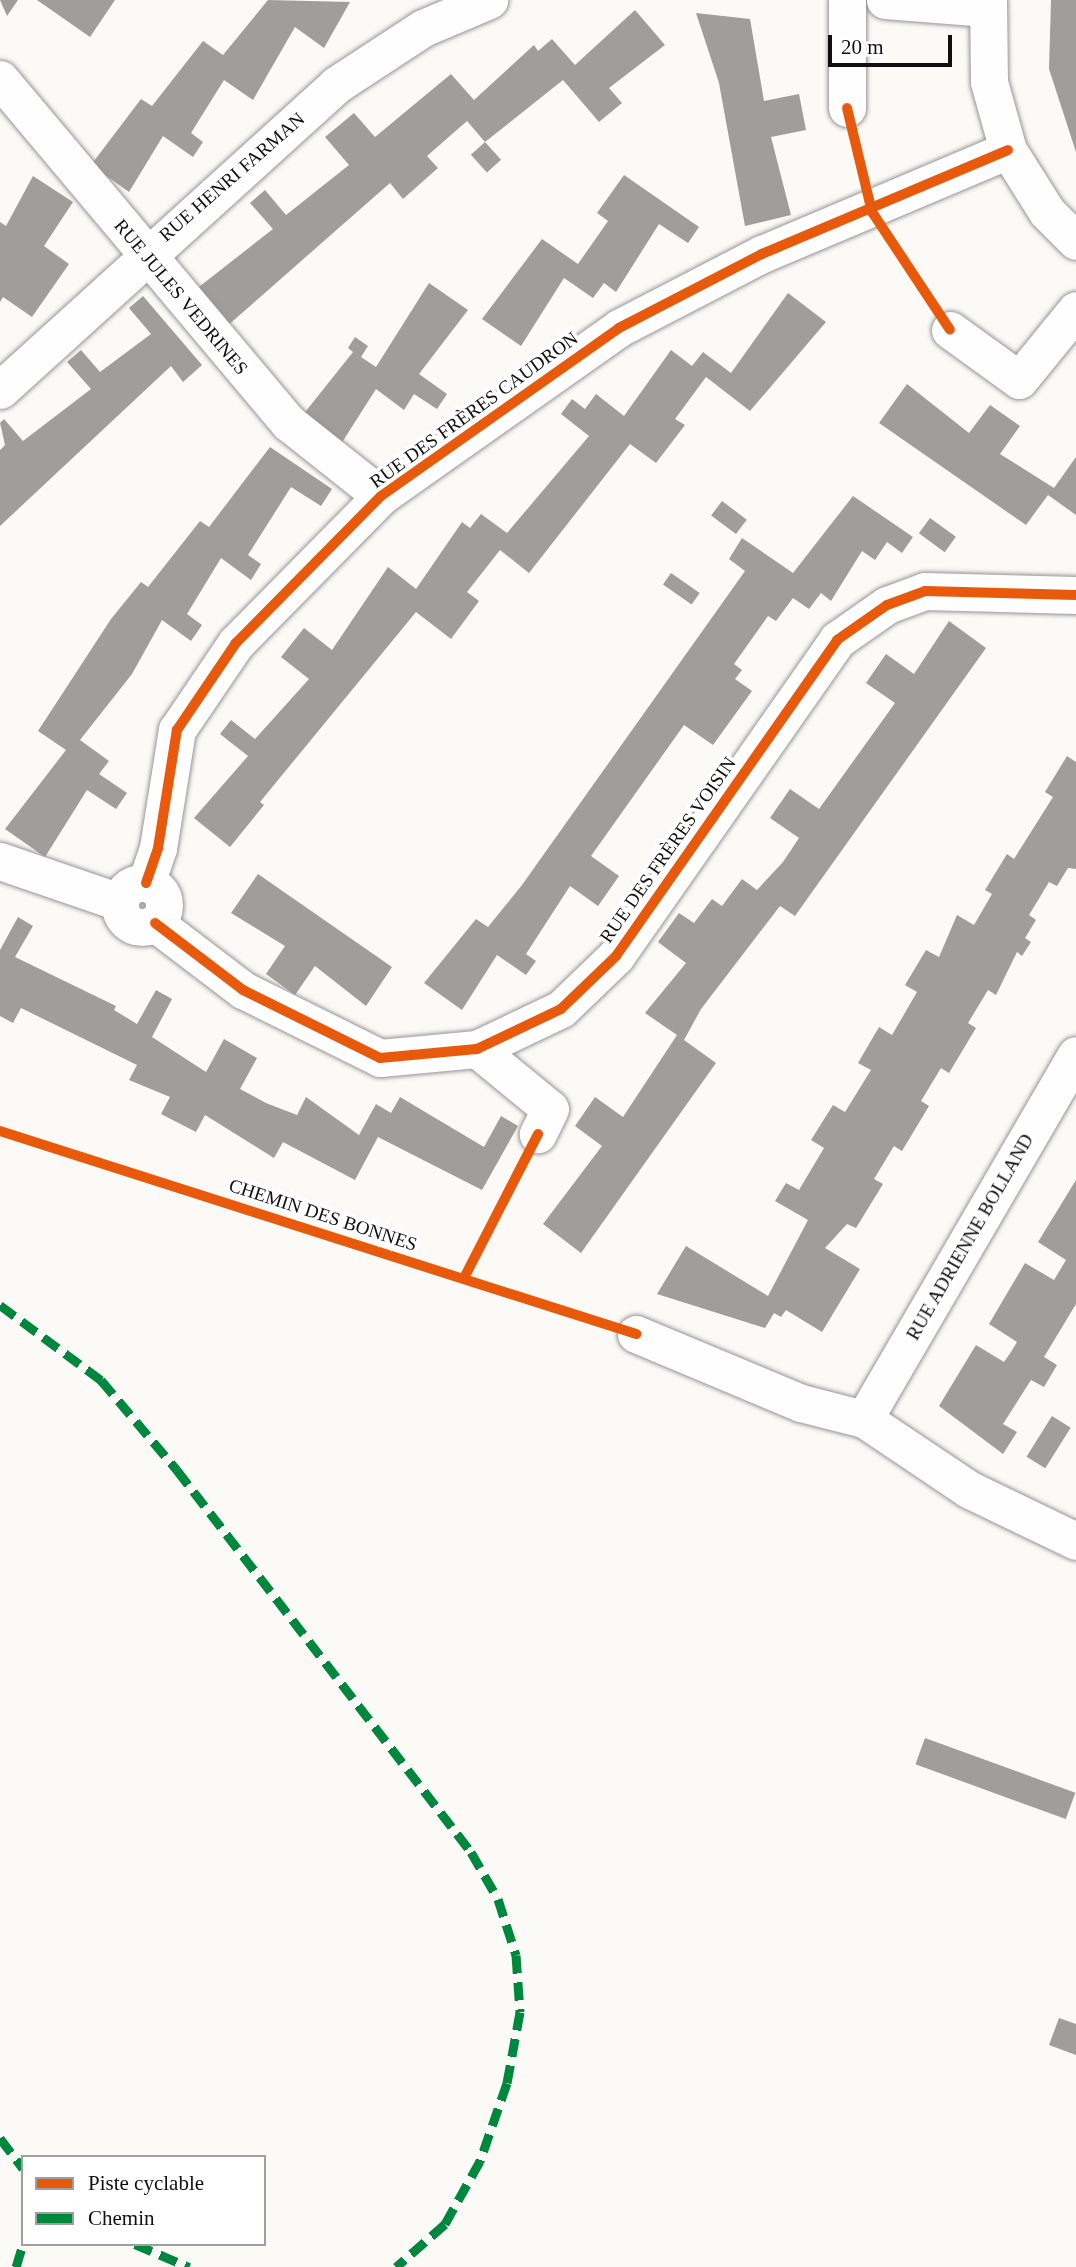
<!DOCTYPE html>
<html>
<head>
<meta charset="utf-8">
<style>
	body { margin:0 }
	#map { position:relative; width:1076px; height:2267px; overflow:hidden; background:#fbfaf6; font-family:Georgia,serif }
	div>[style] { position:absolute }
	[style*='--x'] { left:calc(var(--x)*1px); top:calc(var(--y)*1px); width:calc(var(--w)*1px); rotate:calc(var(--a)*1deg) }
	.building>* { inset:0; background:#9f9e9b; transform-origin:0 0 }
	.roads { filter:drop-shadow(0 0 2px #969594) drop-shadow(0 0 2px #969594) }
	.minor>* { height:37px; margin:-18.5px; padding:0 18.5px; transform-origin:18.5px; border-radius:18.5px; background:#fefefe }
	.minor>.ring { margin:-18.5px; padding:0; box-sizing:content-box; background:none; border:37px solid #fefefe; border-radius:50% }
	.quiet>* { height:9px; margin-top:-4.5px; transform-origin:0; background:repeating-linear-gradient(90deg,#00873e 0 18px,transparent 0 27px) }
	.cycleway>* { height:10px; margin:-5px; padding:0 5px; transform-origin:5px; border-radius:5px; background:#e8590c }
	span { translate:-50% -50%; white-space:nowrap; text-align:center; line-height:1.15; -webkit-text-stroke:7px #fff; paint-order:stroke }
	.street-label { font-size:19px; color:#101010 }
	.legend { position:absolute; left:21px; top:2155px; width:245px; height:91px; box-sizing:border-box; background:#fff; border:2px solid #9f9f9f; margin:0; padding:9px 12px; list-style:none; font-size:21px; color:#101010 }
	.legend li { display:flex; align-items:center; gap:14px; height:35px }
	.legend b { width:35px; border:2px solid #9f9f9f }
	.scale { position:absolute; left:828px; top:35px; width:124px; height:32px; box-sizing:border-box; border:4px solid #101010; border-top:0; padding-left:9px; font-size:21px; line-height:24px; white-space:nowrap; color:#101010; -webkit-text-stroke:5px #fff; paint-order:stroke }
</style>
</head>
<body>
<div id="map">
	<div class="building">
		<i style="clip-path:polygon(0 0,18px 0,7px 16px)"></i>
		<i style="clip-path:polygon(37px 0,115px 0,90px 37px)"></i>
		<i style="clip-path:polygon(268px 0,350px 2px,324px 48px,295px 27px,253px 100px,224px 80px,191px 133px,203px 142px,193px 157px,163px 136px,129px 192px,91px 165px,141px 99px,152px 106px,203px 41px,223px 55px)"></i>
		<i style="clip-path:polygon(1051px 0,1076px 0,1076px 152px,1049px 69px)"></i>
		<i style="clip-path:polygon(635px 10px,665px 45px,609px 88px,622px 103px,599px 122px,563px 80px,485px 142px,467px 121px,427px 156px,438px 168px,403px 199px,390px 183px,226px 327px,195px 290px,273px 229px,250px 203px,265px 190px,286px 215px,349px 165px,325px 137px,354px 113px,375px 137px,451px 74px,474px 100px,534px 45px,538px 51px,552px 39px,575px 65px)"></i>
		<i style="clip-path:polygon(696px 13px,750px 19px,764px 101px,799px 94px,806px 130px,771px 137px,791px 215px,745px 226px,719px 83px)"></i>
		<i style="left:485px;top:142px;width:24px;height:19px;rotate:48deg"></i>
		<i style="clip-path:polygon(624px 175px,699px 227px,688px 243px,659px 224px,616px 292px,604px 283px,593px 298px,564px 278px,521px 346px,482px 319px,542px 239px,578px 264px,608px 221px,597px 213px)"></i>
		<i style="clip-path:polygon(33px 176px,73px 202px,44px 246px,69px 264px,32px 317px,3px 297px,0 302px,0 222px,6px 226px)"></i>
		<i style="clip-path:polygon(429px 283px,468px 310px,419px 374px,447px 394px,437px 409px,414px 394px,404px 410px,376px 389px,341px 444px,302px 416px,353px 352px,348px 348px,355px 337px,368px 346px,361px 357px,376px 367px)"></i>
		<i style="clip-path:polygon(788px 293px,826px 322px,750px 411px,706px 377px,675px 419px,685px 425px,656px 463px,630px 444px,529px 573px,500px 550px,467px 592px,479px 601px,451px 639px,416px 612px,260px 802px,264px 805px,230px 847px,194px 818px,248px 756px,220px 734px,231px 720px,255px 739px,309px 679px,281px 657px,304px 628px,332px 650px,388px 567px,416px 589px,462px 522px,470px 528px,481px 514px,507px 533px,589px 436px,561px 414px,572px 399px,585px 409px,596px 394px,624px 416px,671px 350px,692px 366px,703px 352px,731px 373px)"></i>
		<i style="clip-path:polygon(143px 296px,202px 365px,183px 382px,171px 366px,0 526px,0 450px,5px 445px,0 423px,4px 419px,23px 441px,91px 389px,67px 362px,81px 350px,100px 372px,151px 334px,129px 308px)"></i>
		<i style="clip-path:polygon(907px 384px,969px 433px,990px 405px,1020px 426px,1000px 454px,1054px 488px,1076px 457px,1076px 515px,1048px 495px,1026px 525px,879px 423px)"></i>
		<i style="clip-path:polygon(270px 447px,332px 489px,321px 506px,291px 487px,248px 555px,261px 564px,251px 580px,221px 558px,187px 614px,202px 625px,191px 641px,162px 620px,132px 674px,80px 740px,109px 761px,99px 774px,127px 793px,116px 809px,87px 790px,45px 857px,5px 829px,66px 750px,38px 731px,111px 619px,141px 582px,148px 587px,200px 521px,209px 527px)"></i>
		<i style="clip-path:polygon(853px 496px,913px 537px,902px 553px,887px 542px,875px 560px,862px 551px,831px 601px,821px 593px,809px 609px,793px 598px,776px 621px,768px 616px,734px 664px,742px 670px,735px 679px,752px 691px,713px 745px,684px 725px,591px 856px,619px 876px,598px 906px,570px 886px,526px 954px,536px 961px,526px 975px,497px 955px,462px 1010px,424px 983px,476px 919px,488px 927px,522px 885px,745px 571px,729px 559px,742px 538px,793px 573px)"></i>
		<i style="left:722px;top:501px;width:31px;height:18px;rotate:37deg"></i>
		<i style="left:930px;top:518px;width:32px;height:19px;rotate:36deg"></i>
		<i style="left:671px;top:573px;width:35px;height:14px;rotate:35deg"></i>
		<i style="clip-path:polygon(949px 621px,986px 648px,795px 916px,780px 906px,701px 1009px,684px 1040px,716px 1063px,581px 1253px,543px 1224px,602px 1146px,575px 1126px,584px 1113px,595px 1097px,623px 1117px,677px 1035px,645px 1013px,686px 963px,658px 942px,679px 913px,694px 923px,712px 899px,722px 906px,742px 879px,757px 890px,783px 862px,799px 838px,770px 818px,790px 789px,819px 809px,895px 703px,866px 683px,886px 654px,914px 674px)"></i>
		<i style="clip-path:polygon(1067px 756px,1076px 762px,1076px 869px,1068px 868px,1057px 886px,1049px 882px,1029px 915px,1036px 920px,1025px 938px,1031px 942px,1022px 956px,1017px 952px,996px 995px,988px 990px,968px 1023px,976px 1028px,949px 1073px,941px 1068px,921px 1101px,929px 1106px,902px 1151px,894px 1146px,874px 1179px,883px 1184px,856px 1228px,847px 1224px,825px 1248px,860px 1269px,822px 1332px,786px 1310px,781px 1317px,774px 1313px,765px 1328px,657px 1294px,686px 1246px,768px 1296px,808px 1220px,775px 1201px,786px 1183px,799px 1190px,824px 1148px,811px 1140px,833px 1105px,845px 1112px,871px 1070px,858px 1063px,879px 1027px,892px 1035px,917px 992px,905px 985px,926px 950px,939px 957px,957px 915px,974px 925px,992px 894px,985px 890px,1007px 854px,1014px 859px,1053px 797px,1045px 792px)"></i>
		<i style="clip-path:polygon(258px 874px,392px 967px,366px 1006px,315px 966px,295px 995px,266px 974px,285px 946px,231px 913px)"></i>
		<i style="clip-path:polygon(18px 917px,33px 926px,15px 957px,116px 1006px,114px 1010px,137px 1024px,156px 990px,172px 999px,152px 1037px,206px 1072px,224px 1039px,257px 1058px,240px 1089px,266px 1103px,297px 1115px,306px 1097px,359px 1135px,376px 1104px,391px 1113px,400px 1097px,484px 1147px,501px 1116px,518px 1126px,482px 1190px,378px 1137px,355px 1180px,283px 1142px,274px 1158px,205px 1115px,196px 1132px,161px 1114px,170px 1097px,129px 1080px,137px 1065px,21px 1008px,13px 1023px,0 1016px,0 950px)"></i>
		<i style="clip-path:polygon(1076px 1180px,1076px 1304px,1044px 1357px,1057px 1365px,1044px 1387px,1031px 1380px,1003px 1424px,1017px 1432px,1003px 1454px,939px 1406px,976px 1345px,1004px 1362px,1011px 1352px,1017px 1342px,989px 1324px,1025px 1263px,1054px 1280px,1066px 1260px,1038px 1242px)"></i>
		<i style="left:1052px;top:1416px;width:22px;height:48px;rotate:32deg"></i>
		<i style="left:925px;top:1738px;width:160px;height:28px;rotate:20deg"></i>
		<i style="clip-path:polygon(1059px 2018px,1076px 2024px,1076px 2055px,1049px 2045px)"></i>
	</div>
	<div class="roads">
		<div class="minor">
			<i style="--x:847;--y:0;--w:108;--a:90"></i>
			<i style="--x:885;--y:0;--w:102;--a:4.5"></i>
			<i style="--x:988;--y:0;--w:82;--a:89.3"></i>
			<i style="--x:989;--y:82;--w:71;--a:74.4"></i>
			<i style="--x:1008;--y:150;--w:73;--a:57.8"></i>
			<i style="--x:1047;--y:212;--w:41;--a:45"></i>
			<i style="--x:0;--y:79;--w:449;--a:50"></i>
			<i style="--x:289;--y:423;--w:117;--a:38.4"></i>
			<i style="--x:950;--y:330;--w:85;--a:35.9"></i>
			<i style="--x:1019;--y:380;--w:90;--a:-50.8"></i>
			<i style="--x:0;--y:390;--w:454;--a:-42.2"></i>
			<i style="--x:336;--y:85;--w:104;--a:-33.2"></i>
			<i style="--x:423;--y:28;--w:72;--a:-23"></i>
			<i style="--x:0;--y:861;--w:127;--a:18.9"></i>
			<i style="--x:146;--y:883;--w:37;--a:-71"></i>
			<i style="--x:158;--y:848;--w:120;--a:-80.9"></i>
			<i style="--x:177;--y:730;--w:105;--a:-55.9"></i>
			<i style="--x:236;--y:643;--w:206;--a:-45.4"></i>
			<i style="--x:381;--y:496;--w:291;--a:-35.2"></i>
			<i style="--x:619;--y:328;--w:161;--a:-27.4"></i>
			<i style="--x:762;--y:254;--w:267;--a:-22.9"></i>
			<i class="ring" style="left:120px;top:883px;width:7px;height:7px"></i>
			<i style="--x:155;--y:923;--w:111;--a:37.3"></i>
			<i style="--x:243;--y:990;--w:153;--a:26.4"></i>
			<i style="--x:380;--y:1058;--w:97;--a:-5.3"></i>
			<i style="--x:477;--y:1049;--w:93;--a:-25.5"></i>
			<i style="--x:561;--y:1009;--w:76;--a:-43.9"></i>
			<i style="--x:616;--y:956;--w:386;--a:-55"></i>
			<i style="--x:837;--y:640;--w:61;--a:-35"></i>
			<i style="--x:887;--y:605;--w:40;--a:-20.2"></i>
			<i style="--x:925;--y:591;--w:151;--a:1.5"></i>
			<i style="--x:477;--y:1049;--w:94;--a:39.4"></i>
			<i style="--x:550;--y:1109;--w:28;--a:116"></i>
			<i style="--x:636;--y:1334;--w:179;--a:22.7"></i>
			<i style="--x:801;--y:1403;--w:65;--a:14.3"></i>
			<i style="--x:864;--y:1419;--w:125;--a:33.9"></i>
			<i style="--x:968;--y:1489;--w:120;--a:25.7"></i>
			<i style="--x:864;--y:1419;--w:421;--a:-59.8"></i>
		</div>
	</div>
	<div class="quiet">
		<i style="--x:0;--y:1305;--w:126;--a:36.6"></i>
		<i style="--x:101;--y:1380;--w:118;--a:49.8"></i>
		<i style="--x:177;--y:1470;--w:482;--a:52.4"></i>
		<i style="--x:471;--y:1852;--w:54;--a:60.1"></i>
		<i style="--x:498;--y:1899;--w:59;--a:72.2"></i>
		<i style="--x:516;--y:1955;--w:57;--a:86"></i>
		<i style="--x:520;--y:2012;--w:72;--a:100.4"></i>
		<i style="--x:507;--y:2083;--w:83;--a:109.1"></i>
		<i style="--x:480;--y:2161;--w:72;--a:119.1"></i>
		<i style="--x:445;--y:2224;--w:65;--a:138.7"></i>
		<i style="--x:0;--y:2138;--w:38;--a:53"></i>
		<i style="--x:135;--y:2244;--w:59;--a:23.1"></i>
		<i style="--x:16;--y:2267;--w:24;--a:-73"></i>
	</div>
	<div class="cycleway">
		<i style="--x:847;--y:108;--w:107;--a:76.5"></i>
		<i style="--x:872;--y:212;--w:141;--a:56.5"></i>
		<i style="--x:146;--y:883;--w:37;--a:-71"></i>
		<i style="--x:158;--y:848;--w:120;--a:-80.9"></i>
		<i style="--x:177;--y:730;--w:105;--a:-55.9"></i>
		<i style="--x:236;--y:643;--w:206;--a:-45.4"></i>
		<i style="--x:381;--y:496;--w:291;--a:-35.2"></i>
		<i style="--x:619;--y:328;--w:161;--a:-27.4"></i>
		<i style="--x:762;--y:254;--w:267;--a:-22.9"></i>
		<i style="--x:155;--y:923;--w:111;--a:37.3"></i>
		<i style="--x:243;--y:990;--w:153;--a:26.4"></i>
		<i style="--x:380;--y:1058;--w:97;--a:-5.3"></i>
		<i style="--x:477;--y:1049;--w:93;--a:-25.5"></i>
		<i style="--x:561;--y:1009;--w:76;--a:-43.9"></i>
		<i style="--x:616;--y:956;--w:386;--a:-55"></i>
		<i style="--x:837;--y:640;--w:61;--a:-35"></i>
		<i style="--x:887;--y:605;--w:40;--a:-20.2"></i>
		<i style="--x:925;--y:591;--w:151;--a:1.5"></i>
		<i style="--x:0;--y:1131;--w:668;--a:17.7"></i>
		<i style="--x:464;--y:1278;--w:162;--a:-62.8"></i>
	</div>
	<div class="street-label">
		<span style="left:232px;top:177px;rotate:-41deg">RUE HENRI FARMAN</span>
		<span style="left:181px;top:297px;rotate:50deg">RUE JULES VEDRINES</span>
		<span style="left:474px;top:410px;rotate:-36deg">RUE DES FRÈRES CAUDRON</span>
		<span style="left:668px;top:850px;rotate:-55deg">RUE DES FRÈRES VOISIN</span>
		<span style="left:323px;top:1215px;rotate:18deg">CHEMIN DES BONNES</span>
		<span style="left:970px;top:1237px;rotate:-60deg">RUE ADRIENNE BOLLAND</span>
	</div>
	<ul class="legend">
	<li><b style="height:9px;background:#e8590c"></b>Piste cyclable</li>
	<li><b style="height:9px;background:#00873e"></b>Chemin</li>
	</ul>
	<div class="scale">20 m</div>
</div>
</body>
</html>
